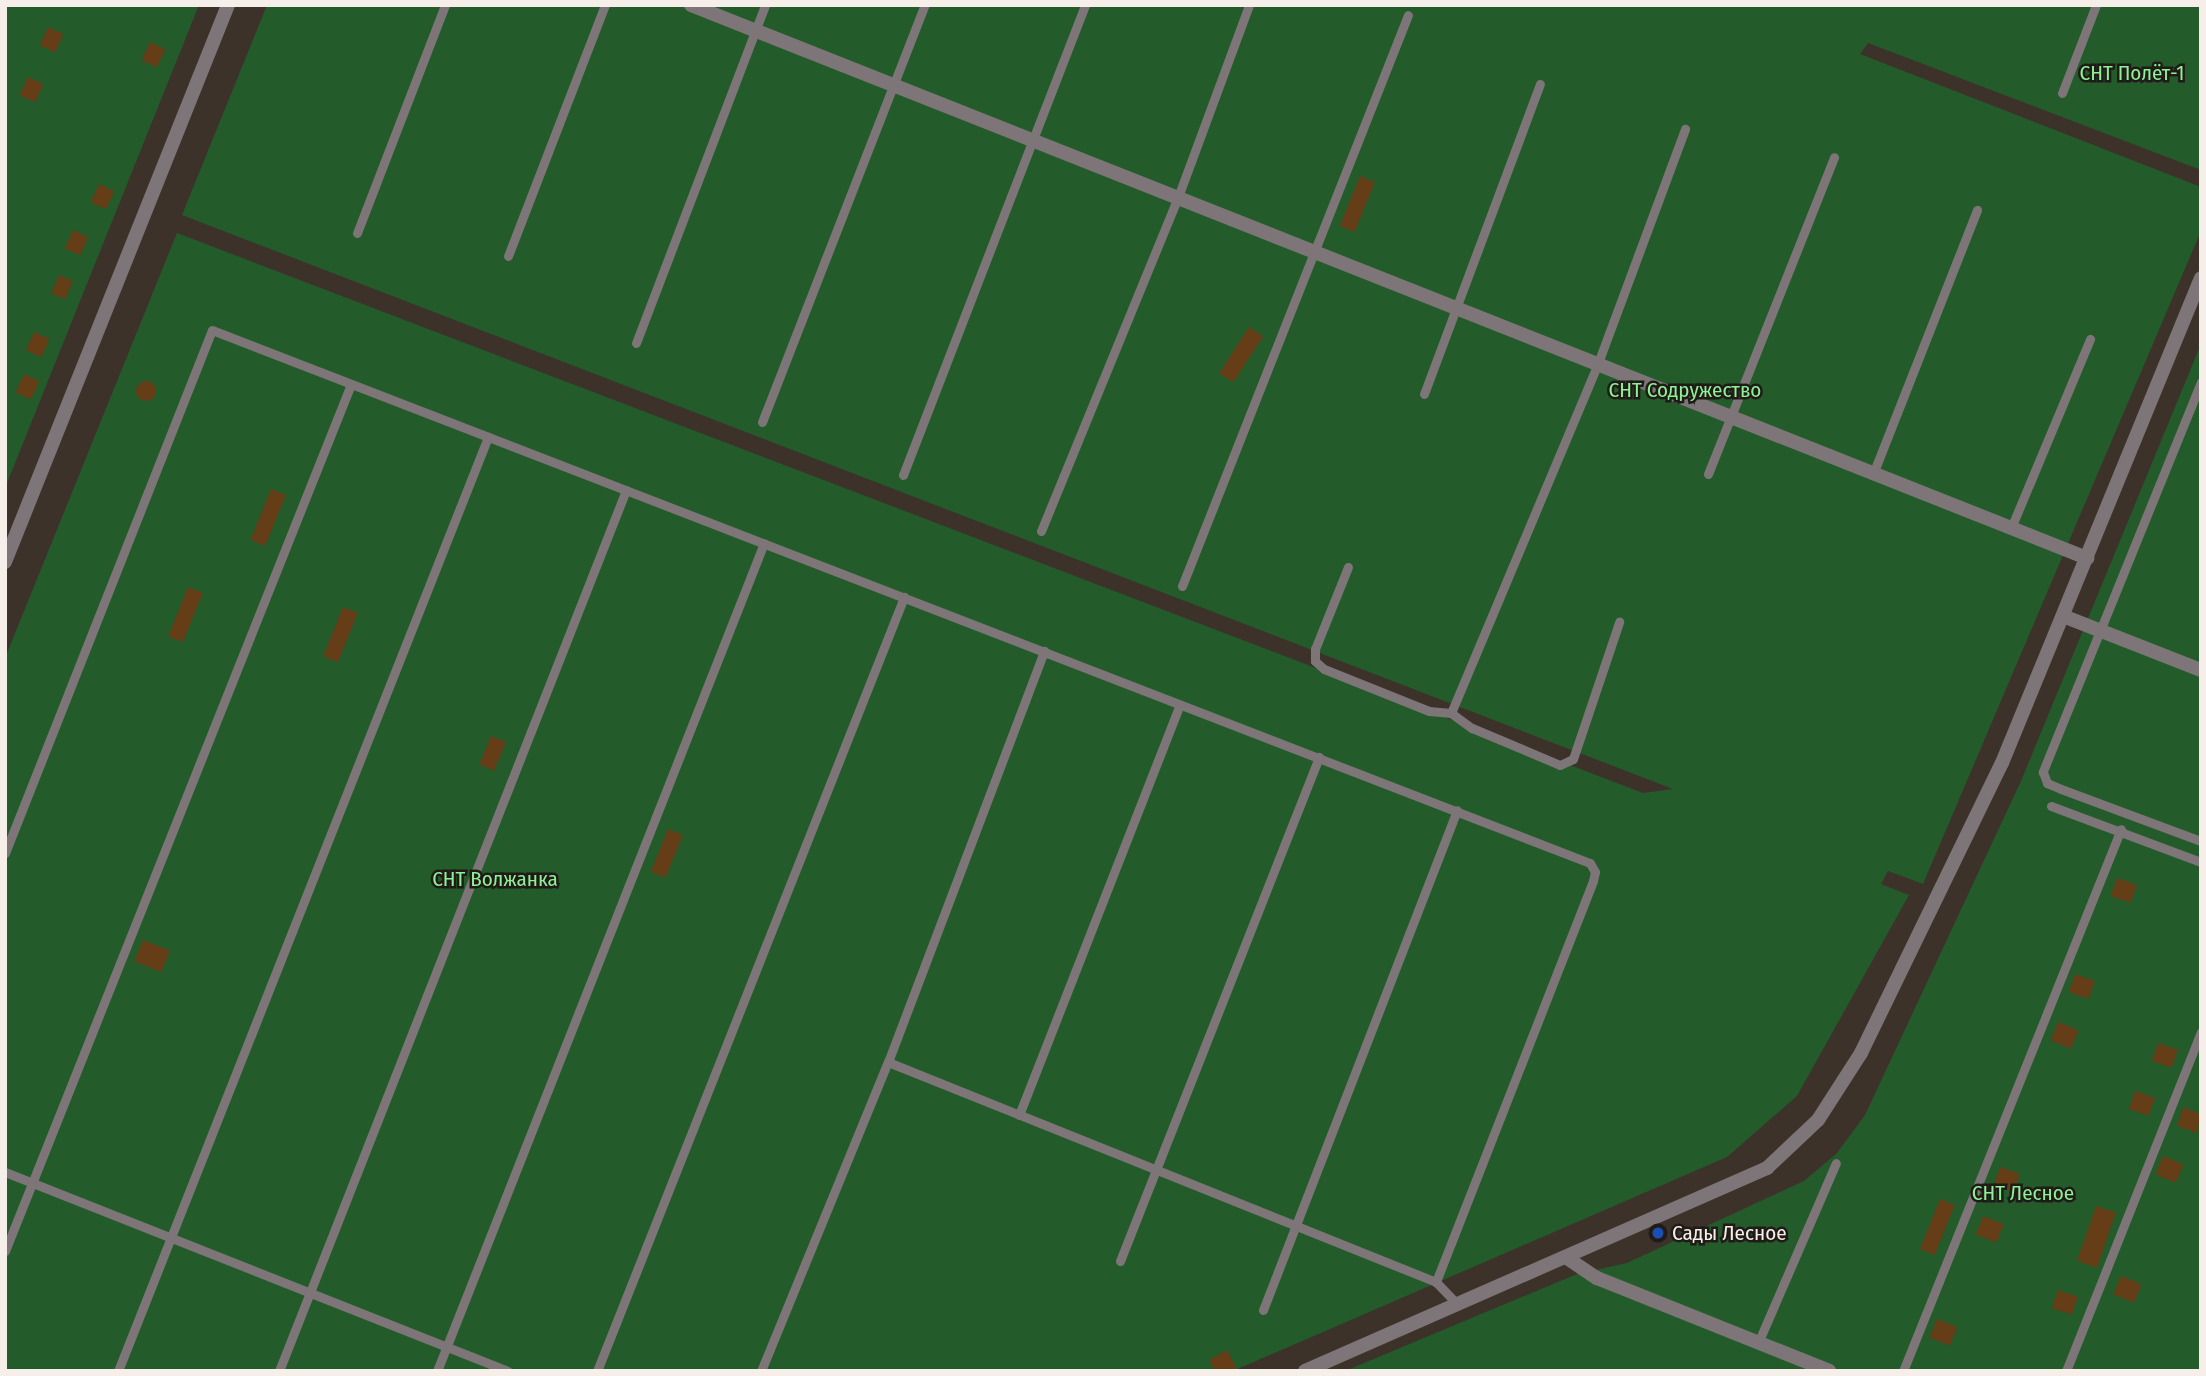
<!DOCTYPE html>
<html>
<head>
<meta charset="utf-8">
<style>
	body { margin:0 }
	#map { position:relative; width:2206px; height:1376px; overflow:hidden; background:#3d322a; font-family:"Fira Sans Condensed",sans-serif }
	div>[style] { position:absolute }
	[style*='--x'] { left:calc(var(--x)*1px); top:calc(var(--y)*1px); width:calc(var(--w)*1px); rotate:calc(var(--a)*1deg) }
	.green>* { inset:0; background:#235b2b }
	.building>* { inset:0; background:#653e18; transform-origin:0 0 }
	.round { border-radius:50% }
	.service>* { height:9px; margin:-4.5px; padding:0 4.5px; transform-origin:4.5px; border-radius:4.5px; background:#7d7577 }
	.minor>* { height:14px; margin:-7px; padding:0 7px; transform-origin:7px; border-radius:7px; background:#7d7577 }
	.tertiary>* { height:14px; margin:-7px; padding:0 7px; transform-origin:7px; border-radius:7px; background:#7d7577 }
	.dots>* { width:19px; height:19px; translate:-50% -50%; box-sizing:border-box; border:4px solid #201b17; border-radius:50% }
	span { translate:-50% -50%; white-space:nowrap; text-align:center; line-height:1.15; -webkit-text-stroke:5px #201b17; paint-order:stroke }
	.park-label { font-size:21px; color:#8df197 }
	.poi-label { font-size:21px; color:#f5eee9 }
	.left { translate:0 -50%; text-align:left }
	.frame { position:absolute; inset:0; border:7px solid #f5eee9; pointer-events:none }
</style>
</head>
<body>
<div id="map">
	<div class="green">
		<i style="clip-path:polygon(5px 5px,199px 5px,5px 488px)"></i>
		<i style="clip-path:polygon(267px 5px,2201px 5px,2201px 170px,1868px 43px,1860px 54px,2201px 187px,2201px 231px,1923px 884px,1888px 871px,1881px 884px,1909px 895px,1797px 1096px,1727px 1157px,1233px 1371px,5px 1371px,5px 658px,177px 233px,1643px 793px,1673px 789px,182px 215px)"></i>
		<i style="clip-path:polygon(2201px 344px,2201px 1371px,1345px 1371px,1577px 1274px,1627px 1263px,1804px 1181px,1837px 1153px,1865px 1115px,2021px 781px)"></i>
	</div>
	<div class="building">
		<i style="left:48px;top:27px;width:17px;height:20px;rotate:25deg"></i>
		<i style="left:150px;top:42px;width:17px;height:20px;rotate:25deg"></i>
		<i style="left:28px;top:77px;width:17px;height:20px;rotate:25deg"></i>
		<i style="left:1360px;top:176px;width:16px;height:54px;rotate:22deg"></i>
		<i style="left:99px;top:184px;width:17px;height:20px;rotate:25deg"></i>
		<i style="left:73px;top:230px;width:17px;height:20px;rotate:25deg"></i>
		<i style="left:59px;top:275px;width:15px;height:20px;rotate:23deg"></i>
		<i style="left:1249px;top:327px;width:17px;height:55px;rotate:33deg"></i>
		<i style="left:34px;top:332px;width:17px;height:20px;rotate:24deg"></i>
		<i style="left:24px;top:374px;width:17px;height:20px;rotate:25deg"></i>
		<i class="round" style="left:136px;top:381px;width:20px;height:20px"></i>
		<i style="left:271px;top:489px;width:16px;height:55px;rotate:22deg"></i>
		<i style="left:188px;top:587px;width:16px;height:53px;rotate:22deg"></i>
		<i style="left:343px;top:607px;width:16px;height:53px;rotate:22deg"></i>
		<i style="left:491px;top:736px;width:16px;height:31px;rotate:22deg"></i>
		<i style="left:668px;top:829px;width:16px;height:46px;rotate:22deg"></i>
		<i style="left:2117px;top:878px;width:21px;height:19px;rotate:19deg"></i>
		<i style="left:143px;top:940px;width:29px;height:23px;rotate:22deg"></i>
		<i style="left:2075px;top:974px;width:21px;height:19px;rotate:19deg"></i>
		<i style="left:2058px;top:1022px;width:22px;height:20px;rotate:22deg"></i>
		<i style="left:2158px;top:1043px;width:21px;height:19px;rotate:19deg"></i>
		<i style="left:2135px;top:1091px;width:21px;height:19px;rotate:19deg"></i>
		<i style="clip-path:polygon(2183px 1107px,2201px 1114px,2197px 1133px,2177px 1126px)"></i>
		<i style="left:2163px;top:1156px;width:22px;height:20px;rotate:22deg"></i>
		<i style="left:2000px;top:1167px;width:21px;height:19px;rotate:19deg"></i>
		<i style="left:1940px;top:1199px;width:16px;height:54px;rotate:22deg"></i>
		<i style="left:2096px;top:1206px;width:21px;height:58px;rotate:19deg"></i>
		<i style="left:1983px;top:1216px;width:22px;height:20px;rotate:21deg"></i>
		<i style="left:2121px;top:1276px;width:22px;height:20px;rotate:22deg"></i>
		<i style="left:2058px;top:1290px;width:21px;height:19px;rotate:19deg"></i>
		<i style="left:1937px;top:1319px;width:22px;height:20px;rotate:22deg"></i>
		<i style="clip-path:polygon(1227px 1350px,1238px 1371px,1215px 1371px,1209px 1360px)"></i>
	</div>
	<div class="service">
		<i style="--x:2062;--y:93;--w:94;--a:-68.9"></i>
		<i style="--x:357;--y:233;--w:244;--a:-68.9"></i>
		<i style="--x:508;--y:256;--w:269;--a:-68.9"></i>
		<i style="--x:636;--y:343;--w:362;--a:-69.1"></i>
		<i style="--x:2201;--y:382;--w:421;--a:112.1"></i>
		<i style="--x:2043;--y:772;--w:12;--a:70"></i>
		<i style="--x:2047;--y:783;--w:15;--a:23"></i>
		<i style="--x:2061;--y:789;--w:149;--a:20.4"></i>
		<i style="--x:1424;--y:394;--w:331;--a:-69.5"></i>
		<i style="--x:762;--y:422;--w:448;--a:-68.7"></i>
		<i style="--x:1708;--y:474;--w:341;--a:-68.3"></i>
		<i style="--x:1873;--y:474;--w:284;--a:-68.5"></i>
		<i style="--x:903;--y:475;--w:504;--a:-68.83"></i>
		<i style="--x:2011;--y:528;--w:205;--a:-67.3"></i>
		<i style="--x:1041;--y:531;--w:361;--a:-67.7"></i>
		<i style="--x:1178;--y:197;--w:205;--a:-69.7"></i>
		<i style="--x:1348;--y:567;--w:88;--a:111.9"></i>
		<i style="--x:1315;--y:649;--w:12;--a:90"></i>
		<i style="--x:1315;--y:661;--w:12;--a:42"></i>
		<i style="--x:1324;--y:669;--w:113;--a:21.8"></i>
		<i style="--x:1429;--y:711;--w:22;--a:5"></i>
		<i style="--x:1451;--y:713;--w:26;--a:36"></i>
		<i style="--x:1472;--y:728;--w:95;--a:22.8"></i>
		<i style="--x:1560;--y:765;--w:14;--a:-25"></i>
		<i style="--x:1573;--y:759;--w:145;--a:-71.4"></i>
		<i style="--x:1182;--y:586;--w:614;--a:-68.41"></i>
		<i style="--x:1451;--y:713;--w:380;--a:-67.2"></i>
		<i style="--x:1598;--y:363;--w:250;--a:-69.6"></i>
		<i style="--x:2051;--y:806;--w:160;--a:20.5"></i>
		<i style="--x:5;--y:853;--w:562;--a:-68.41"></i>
		<i style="--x:212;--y:330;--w:1477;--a:21.15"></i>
		<i style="--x:1590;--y:863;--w:10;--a:61"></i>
		<i style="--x:1595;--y:872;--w:9;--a:103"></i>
		<i style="--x:1593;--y:881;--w:431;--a:111.4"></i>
		<i style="--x:888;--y:1062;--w:591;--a:21.87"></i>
		<i style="--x:1436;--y:1282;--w:30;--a:46"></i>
		<i style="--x:1019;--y:1115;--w:441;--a:-68.6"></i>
		<i style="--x:5;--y:1172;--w:541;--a:21.59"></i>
		<i style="--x:5;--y:1251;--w:933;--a:-68.24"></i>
		<i style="--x:1120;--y:1261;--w:542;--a:-68.45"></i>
		<i style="--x:1263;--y:1310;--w:536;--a:-68.79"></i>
		<i style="--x:1758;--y:1343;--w:196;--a:-66.6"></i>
		<i style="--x:118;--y:1371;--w:1005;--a:-68.39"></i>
		<i style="--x:279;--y:1371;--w:947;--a:-68.5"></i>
		<i style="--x:437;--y:1371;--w:890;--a:-68.45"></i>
		<i style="--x:597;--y:1371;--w:833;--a:-68.36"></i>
		<i style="--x:761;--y:1371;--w:334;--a:-67.7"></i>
		<i style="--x:888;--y:1062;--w:440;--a:-69.2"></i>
		<i style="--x:1903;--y:1371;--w:584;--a:-68.09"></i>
		<i style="--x:2066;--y:1371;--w:365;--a:-68.3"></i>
	</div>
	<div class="minor">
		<i style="--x:691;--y:5;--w:1502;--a:21.61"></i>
		<i style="--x:2063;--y:616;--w:148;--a:21.4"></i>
		<i style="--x:1567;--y:1258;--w:36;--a:34"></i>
		<i style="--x:1597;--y:1278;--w:250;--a:21.8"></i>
	</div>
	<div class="tertiary">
		<i style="--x:5;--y:562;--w:600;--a:-68.18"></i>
		<i style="--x:1305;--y:1371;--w:505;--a:-23.72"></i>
		<i style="--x:1767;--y:1168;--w:70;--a:-43.3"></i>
		<i style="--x:1818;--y:1120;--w:80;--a:-57.3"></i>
		<i style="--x:1861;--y:1053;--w:322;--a:-64.1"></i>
		<i style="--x:2002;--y:763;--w:524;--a:-67.69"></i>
	</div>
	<div class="dots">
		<i style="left:1658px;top:1233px;background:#1a4fb4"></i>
	</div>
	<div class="park-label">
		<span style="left:2132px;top:73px">СНТ Полёт-1</span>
		<span style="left:1685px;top:390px">СНТ Содружество</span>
		<span style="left:495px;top:879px">СНТ Волжанка</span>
		<span style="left:2023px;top:1193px">СНТ Лесное</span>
	</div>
	<div class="poi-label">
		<span class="left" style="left:1672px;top:1233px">Сады Лесное</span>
	</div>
	<div class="frame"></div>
</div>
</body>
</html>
